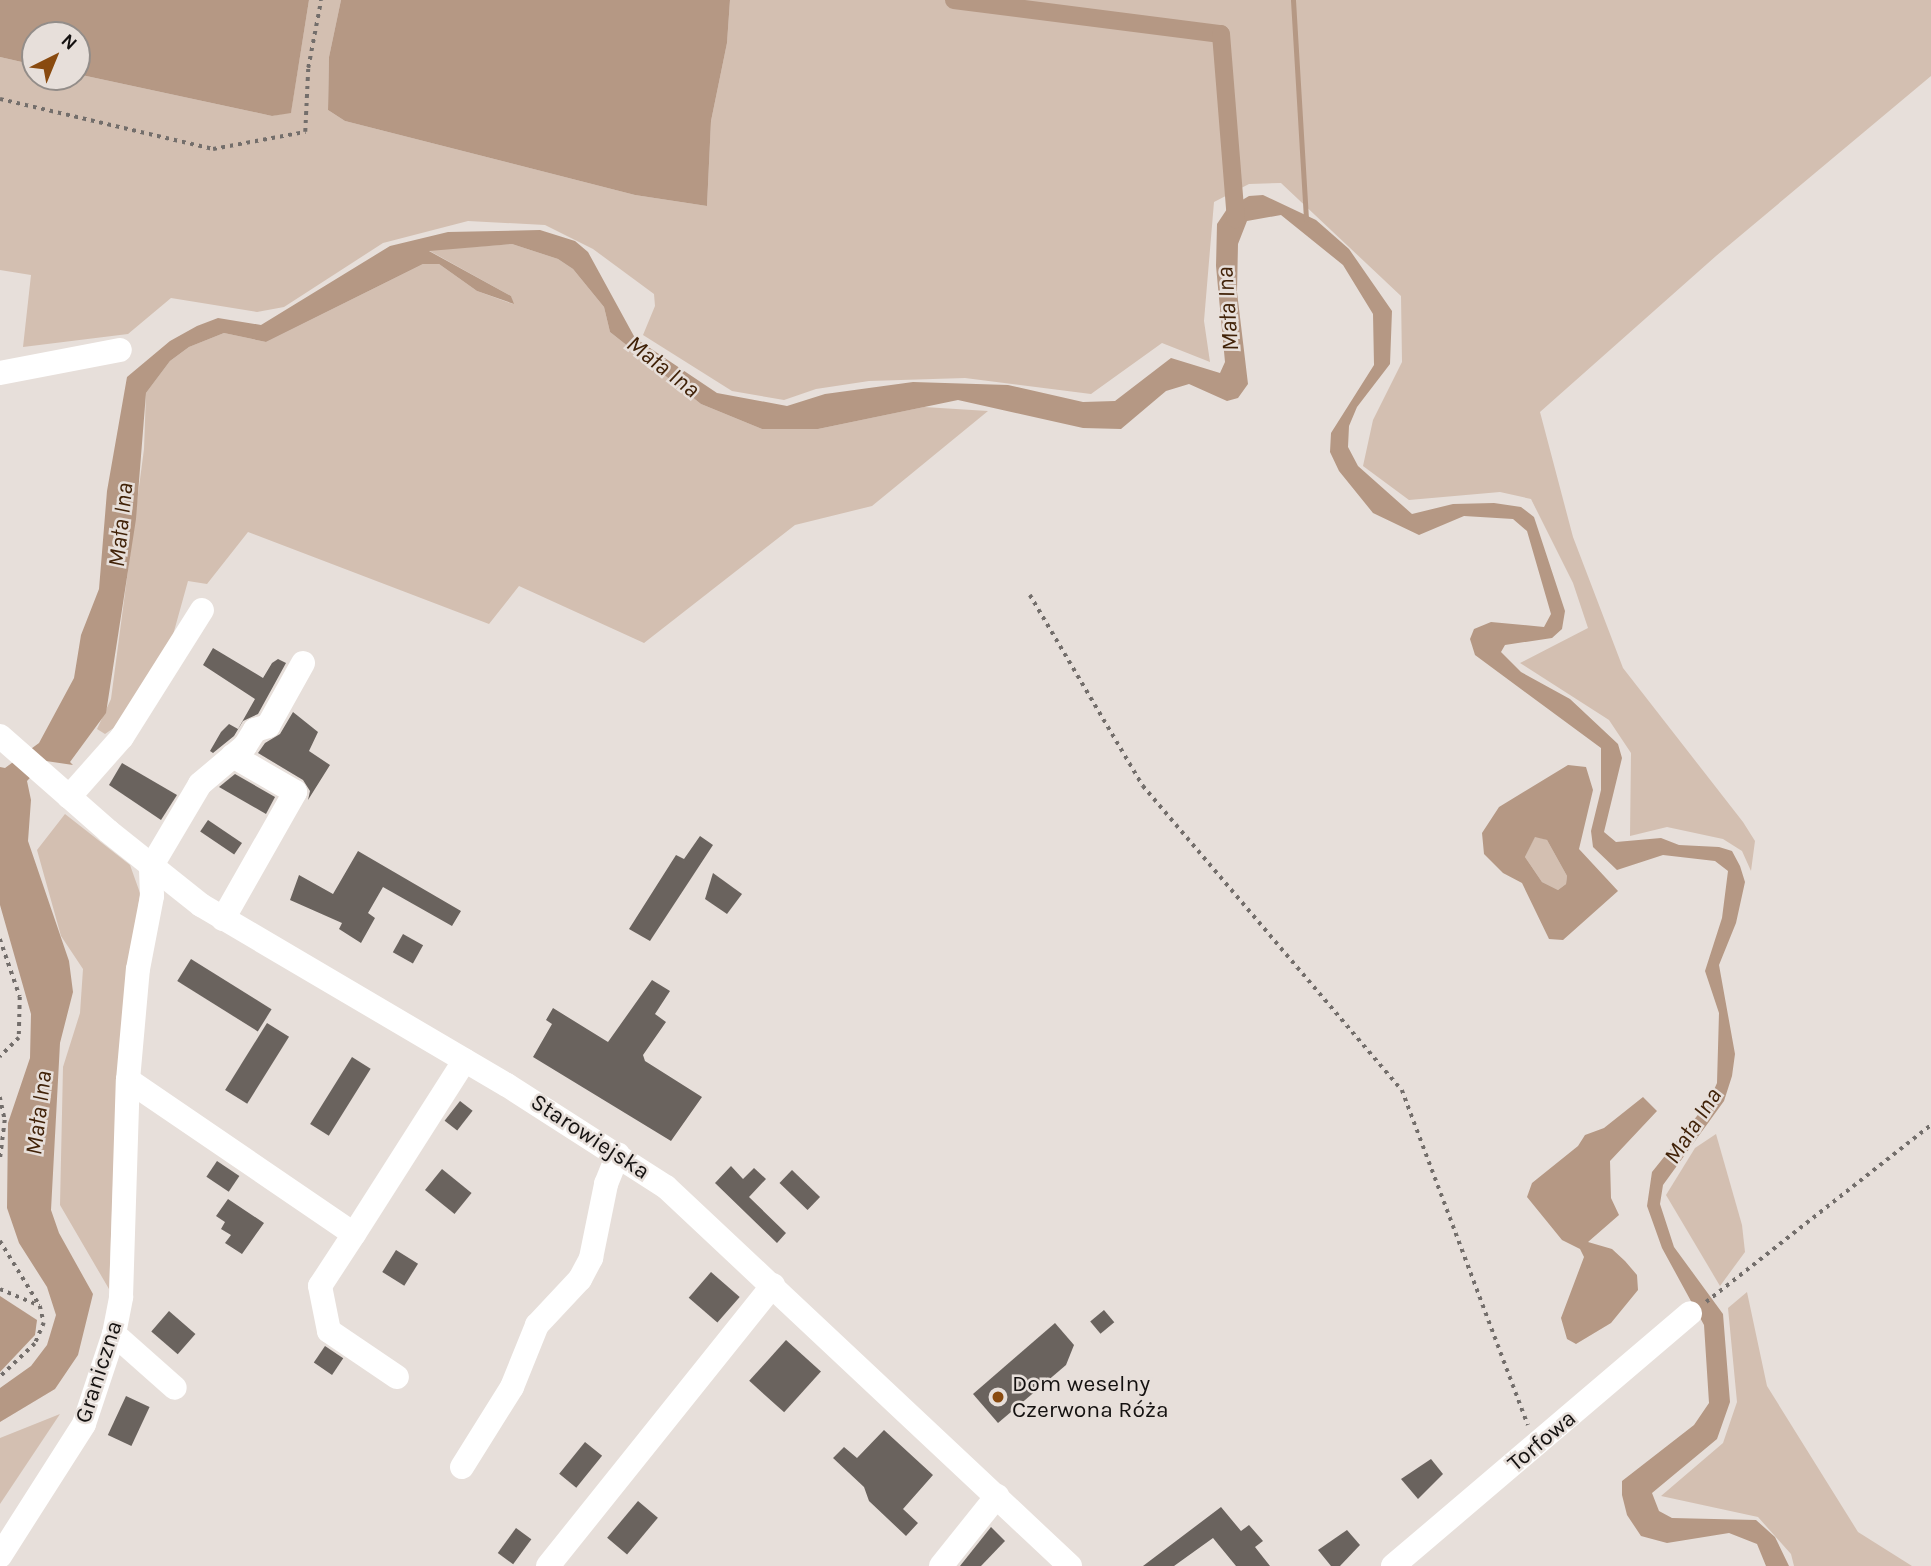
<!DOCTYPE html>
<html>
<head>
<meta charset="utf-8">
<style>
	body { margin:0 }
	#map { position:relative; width:1931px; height:1566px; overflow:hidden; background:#e7dfda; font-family:Karla,sans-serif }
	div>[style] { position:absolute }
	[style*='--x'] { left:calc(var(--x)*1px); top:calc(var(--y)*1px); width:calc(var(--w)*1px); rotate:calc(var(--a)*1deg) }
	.green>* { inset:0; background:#d3bfb1 }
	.water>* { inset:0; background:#b59884 }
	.stream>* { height:5px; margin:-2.5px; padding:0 2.5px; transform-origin:2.5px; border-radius:2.5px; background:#b59884 }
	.canal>* { height:18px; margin:-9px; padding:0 9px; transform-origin:9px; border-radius:9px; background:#b59884 }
	.building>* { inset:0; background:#6a635e; transform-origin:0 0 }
	.path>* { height:3.5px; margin-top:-1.75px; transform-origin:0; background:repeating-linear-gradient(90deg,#736e6b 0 3.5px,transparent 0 8.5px) }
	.minor>* { height:24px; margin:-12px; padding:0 12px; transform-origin:12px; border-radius:12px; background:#fff }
	.dots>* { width:19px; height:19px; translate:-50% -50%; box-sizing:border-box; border:4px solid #e7dfda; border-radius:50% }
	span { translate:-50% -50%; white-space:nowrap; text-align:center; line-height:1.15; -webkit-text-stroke:5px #e7dfda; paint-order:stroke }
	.street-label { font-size:23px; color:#141110 }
	.poi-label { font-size:23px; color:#141110 }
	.left { translate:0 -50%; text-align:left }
	.water-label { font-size:24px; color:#412208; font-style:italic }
	.north { position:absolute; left:21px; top:21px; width:70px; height:70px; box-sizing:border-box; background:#e7dfda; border:2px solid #938d89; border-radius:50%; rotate:43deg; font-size:19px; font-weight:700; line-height:28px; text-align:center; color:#141110 }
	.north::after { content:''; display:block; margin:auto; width:24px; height:32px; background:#894a0f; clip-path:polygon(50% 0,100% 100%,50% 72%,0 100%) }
</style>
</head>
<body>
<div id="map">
	<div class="green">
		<i style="clip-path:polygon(309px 0,341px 0,329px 57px,328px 110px,345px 121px,635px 195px,707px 206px,711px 121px,727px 43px,730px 0,1931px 0,1931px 76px,1716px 256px,1540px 412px,1573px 537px,1623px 668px,1743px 822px,1755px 841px,1751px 871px,1742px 851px,1723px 839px,1667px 827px,1630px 836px,1631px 753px,1609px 720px,1520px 663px,1588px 628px,1573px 583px,1531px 499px,1500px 492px,1409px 500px,1363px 466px,1373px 420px,1402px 362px,1401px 296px,1281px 183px,1249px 184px,1214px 202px,1204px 321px,1210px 362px,1162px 343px,1091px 394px,965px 378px,869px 381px,816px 389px,784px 400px,732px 391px,643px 335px,655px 306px,654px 294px,593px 249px,545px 225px,468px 221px,383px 243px,284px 307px,257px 312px,171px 298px,128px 334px,23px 347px,31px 275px,0 270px,0 57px,35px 65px,35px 77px,77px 74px,272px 116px,291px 112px)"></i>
		<i style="clip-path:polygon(512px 244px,558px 259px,573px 269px,604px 307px,610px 332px,701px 404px,762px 429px,818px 429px,924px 407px,988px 411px,872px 506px,795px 525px,644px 643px,519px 586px,489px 624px,248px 532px,207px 584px,188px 581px,173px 635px,115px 727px,105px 734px,97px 729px,111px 699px,144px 449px,146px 393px,170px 361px,189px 347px,224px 333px,266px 342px,423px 264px,439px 264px,477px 291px,513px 304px,511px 296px,428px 250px)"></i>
		<i style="clip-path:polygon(65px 814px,130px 865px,140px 893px,117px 1081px,109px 1289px,60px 1205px,63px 1067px,80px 1013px,83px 969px,61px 936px,37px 850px)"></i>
		<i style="clip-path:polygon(1535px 836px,1547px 840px,1567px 876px,1566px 884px,1558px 890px,1542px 882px,1525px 857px)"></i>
		<i style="clip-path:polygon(1716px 1134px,1742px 1225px,1745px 1252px,1720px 1286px,1666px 1195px,1695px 1148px)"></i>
		<i style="clip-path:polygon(1747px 1292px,1767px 1386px,1858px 1532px,1912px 1566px,1794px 1566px,1791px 1554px,1758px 1517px,1661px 1496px,1723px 1443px,1737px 1402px,1728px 1308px)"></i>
		<i style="clip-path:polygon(60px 1414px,0 1504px,0 1438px)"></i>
	</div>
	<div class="water">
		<i style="clip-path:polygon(0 0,309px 0,291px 113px,272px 116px,77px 74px,77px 35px,35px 35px,35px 65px,0 57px)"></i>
		<i style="clip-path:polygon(341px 0,730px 0,727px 43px,711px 121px,707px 206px,635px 195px,345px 121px,328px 110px,329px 57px)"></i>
		<i style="clip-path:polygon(1263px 195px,1316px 220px,1349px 249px,1392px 311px,1390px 364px,1357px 407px,1349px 426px,1348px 447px,1358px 466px,1412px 514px,1453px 504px,1494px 503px,1521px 507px,1534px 517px,1565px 611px,1562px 629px,1552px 638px,1505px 645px,1501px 652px,1521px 672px,1570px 699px,1618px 744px,1622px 758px,1604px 832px,1616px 842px,1661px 838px,1679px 845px,1719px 847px,1732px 851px,1740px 866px,1745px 882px,1736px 923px,1719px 965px,1735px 1054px,1732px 1076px,1724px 1101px,1663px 1185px,1660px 1204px,1674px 1247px,1723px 1314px,1730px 1402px,1717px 1439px,1652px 1493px,1659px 1511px,1672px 1518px,1756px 1520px,1775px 1537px,1789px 1566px,1766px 1566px,1757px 1544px,1729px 1533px,1667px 1543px,1641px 1536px,1627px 1515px,1622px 1495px,1622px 1481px,1694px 1425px,1709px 1403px,1704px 1325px,1662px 1248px,1647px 1206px,1652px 1172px,1709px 1101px,1717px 1083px,1719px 1013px,1705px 971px,1722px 918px,1728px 871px,1715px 861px,1663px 855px,1617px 870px,1593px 847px,1591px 831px,1601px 790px,1601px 748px,1475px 655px,1470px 639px,1474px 629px,1491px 622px,1544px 627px,1551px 614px,1527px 531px,1513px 519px,1464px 516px,1419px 535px,1373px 513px,1339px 471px,1330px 452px,1331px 433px,1374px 365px,1373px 314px,1343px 265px,1281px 215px,1247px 221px,1238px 244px,1237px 292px,1248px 384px,1238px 398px,1227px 401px,1189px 384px,1166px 391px,1121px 429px,1083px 428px,958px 400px,818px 429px,762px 429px,701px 404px,610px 332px,604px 307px,573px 269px,558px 259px,512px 244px,429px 251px,511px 296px,514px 304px,477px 291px,439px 264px,423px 264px,266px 342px,224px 333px,189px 347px,170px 361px,146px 393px,136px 519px,106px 713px,70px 762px,73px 765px,46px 761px,27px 781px,31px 800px,28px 841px,69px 961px,73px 992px,60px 1043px,51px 1210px,59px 1233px,93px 1294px,78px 1355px,55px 1389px,0 1422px,0 1388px,31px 1366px,47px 1345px,56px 1315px,47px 1287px,19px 1243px,7px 1208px,8px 1123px,30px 1058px,31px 1014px,0 905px,0 767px,5px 768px,39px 743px,74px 678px,81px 635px,99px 589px,107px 491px,127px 377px,170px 341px,197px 326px,218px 318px,261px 325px,390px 246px,448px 232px,540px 230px,575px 241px,588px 252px,635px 338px,717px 393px,787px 406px,825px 394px,913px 382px,1008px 385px,1083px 402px,1115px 401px,1171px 358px,1220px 373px,1225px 362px,1216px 266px,1217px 224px,1227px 209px,1249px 196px)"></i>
		<i style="clip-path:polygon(evenodd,1568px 765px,1586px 767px,1593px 790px,1579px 849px,1618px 891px,1563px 940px,1549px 939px,1522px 883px,1503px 873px,1484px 854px,1482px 833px,1499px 807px,1568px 765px,1535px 837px,1547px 840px,1567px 876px,1566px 884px,1558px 890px,1542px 882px,1525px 857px,1535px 837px)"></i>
		<i style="clip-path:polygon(1643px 1097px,1657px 1111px,1610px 1161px,1611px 1198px,1619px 1215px,1588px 1242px,1612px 1249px,1625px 1261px,1637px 1275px,1638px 1290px,1611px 1323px,1576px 1344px,1567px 1339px,1561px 1318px,1584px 1257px,1580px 1249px,1562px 1240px,1527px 1197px,1532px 1183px,1578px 1146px,1585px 1135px,1604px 1128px)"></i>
		<i style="clip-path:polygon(0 1296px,37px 1320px,35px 1335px,0 1372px)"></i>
	</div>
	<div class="stream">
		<i style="--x:1293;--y:0;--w:220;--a:86.6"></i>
	</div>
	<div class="canal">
		<i style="--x:954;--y:0;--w:269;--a:7.3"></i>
		<i style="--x:1221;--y:34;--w:186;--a:85.4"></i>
	</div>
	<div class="building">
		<i style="clip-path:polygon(213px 648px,263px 678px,272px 663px,278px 659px,286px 663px,258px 714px,243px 721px,234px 736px,213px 753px,210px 751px,221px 732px,229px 724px,238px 729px,255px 699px,203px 665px)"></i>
		<i style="clip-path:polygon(293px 712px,318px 732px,309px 751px,330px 765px,308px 800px,310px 791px,303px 780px,258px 753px,265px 743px,280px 734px)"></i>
		<i style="clip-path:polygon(122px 763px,177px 795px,161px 820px,109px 785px)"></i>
		<i style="clip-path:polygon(235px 774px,275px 797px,266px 814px,219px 787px)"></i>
		<i style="left:208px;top:820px;width:41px;height:14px;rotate:34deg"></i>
		<i style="clip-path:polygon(700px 836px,713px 845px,650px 941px,629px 929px,676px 855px,684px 859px)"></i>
		<i style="clip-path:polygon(358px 851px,461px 911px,452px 926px,383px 887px,368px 913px,375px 918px,361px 943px,339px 929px,342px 923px,290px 900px,299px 875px,333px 894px)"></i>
		<i style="clip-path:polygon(713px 873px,742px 894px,727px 914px,705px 899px)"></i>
		<i style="left:403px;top:934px;width:23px;height:21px;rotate:29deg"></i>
		<i style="left:191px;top:959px;width:95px;height:26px;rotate:32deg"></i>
		<i style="clip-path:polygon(652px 980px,670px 991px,655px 1014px,666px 1022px,643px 1055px,645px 1061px,702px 1097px,671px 1141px,533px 1057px,552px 1024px,546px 1020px,553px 1008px,608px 1042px)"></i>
		<i style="left:267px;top:1023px;width:26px;height:79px;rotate:32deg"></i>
		<i style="left:352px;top:1057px;width:22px;height:79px;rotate:32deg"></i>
		<i style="left:460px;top:1101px;width:16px;height:25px;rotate:38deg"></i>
		<i style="left:217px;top:1161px;width:27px;height:19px;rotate:34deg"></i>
		<i style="clip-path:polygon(731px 1166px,743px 1179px,754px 1168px,766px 1179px,749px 1197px,786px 1233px,777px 1243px,715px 1183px)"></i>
		<i style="left:442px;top:1169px;width:38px;height:27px;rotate:39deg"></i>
		<i style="left:792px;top:1170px;width:39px;height:18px;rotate:44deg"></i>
		<i style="clip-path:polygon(228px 1199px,264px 1223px,242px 1254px,225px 1243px,231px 1235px,221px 1229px,225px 1222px,216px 1216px)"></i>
		<i style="left:396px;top:1250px;width:26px;height:26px;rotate:32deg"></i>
		<i style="left:711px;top:1272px;width:38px;height:34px;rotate:41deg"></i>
		<i style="left:1104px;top:1310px;width:16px;height:18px;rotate:50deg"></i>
		<i style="left:169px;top:1311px;width:35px;height:27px;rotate:41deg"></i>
		<i style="clip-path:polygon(1055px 1323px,1074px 1345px,1066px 1365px,998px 1423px,973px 1394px)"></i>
		<i style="left:786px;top:1340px;width:47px;height:55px;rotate:42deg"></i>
		<i style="left:325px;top:1346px;width:22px;height:20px;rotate:34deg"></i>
		<i style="left:126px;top:1396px;width:26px;height:43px;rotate:25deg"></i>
		<i style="clip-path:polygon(884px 1430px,933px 1475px,903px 1509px,918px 1523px,906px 1536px,869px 1501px,864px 1487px,833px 1458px,844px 1447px,857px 1458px)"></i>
		<i style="left:585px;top:1442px;width:22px;height:41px;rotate:39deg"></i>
		<i style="clip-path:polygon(1431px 1459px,1443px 1474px,1418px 1499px,1401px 1479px)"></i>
		<i style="left:638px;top:1501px;width:26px;height:48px;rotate:40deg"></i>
		<i style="clip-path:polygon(1221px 1507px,1241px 1531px,1249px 1525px,1263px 1541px,1255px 1547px,1270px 1566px,1236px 1566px,1213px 1538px,1174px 1566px,1143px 1566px)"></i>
		<i style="clip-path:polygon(991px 1527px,1005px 1541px,981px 1566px,960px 1566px)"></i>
		<i style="left:516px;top:1528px;width:19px;height:31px;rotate:36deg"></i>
		<i style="clip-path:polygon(1347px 1530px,1360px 1545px,1340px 1566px,1331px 1566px,1318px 1550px)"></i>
	</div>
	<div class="path">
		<i style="--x:0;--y:99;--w:219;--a:13.2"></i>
		<i style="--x:213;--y:149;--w:94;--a:-10.5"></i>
		<i style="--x:305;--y:132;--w:64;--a:-87.3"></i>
		<i style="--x:308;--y:68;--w:69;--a:-79.2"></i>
		<i style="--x:1030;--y:595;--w:222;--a:59.4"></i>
		<i style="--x:1143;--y:786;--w:399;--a:49.6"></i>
		<i style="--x:1402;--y:1090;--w:358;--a:69.4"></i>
		<i style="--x:0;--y:939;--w:61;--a:71"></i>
		<i style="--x:20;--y:997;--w:41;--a:91.4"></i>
		<i style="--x:19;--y:1038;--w:27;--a:135"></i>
		<i style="--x:0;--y:1097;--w:24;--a:78"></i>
		<i style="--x:5;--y:1120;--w:38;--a:97"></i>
		<i style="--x:0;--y:1241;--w:76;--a:58.4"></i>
		<i style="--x:40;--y:1306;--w:17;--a:77"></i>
		<i style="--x:44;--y:1323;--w:23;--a:113"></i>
		<i style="--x:35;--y:1344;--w:48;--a:136.7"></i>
		<i style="--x:0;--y:1289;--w:43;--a:23"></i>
		<i style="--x:1706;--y:1302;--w:286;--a:-38.2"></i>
	</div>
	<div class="minor">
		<i style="--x:0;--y:373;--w:122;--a:-10.9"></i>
		<i style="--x:0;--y:736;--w:144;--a:41.3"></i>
		<i style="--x:108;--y:831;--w:119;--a:38.5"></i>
		<i style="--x:201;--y:905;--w:355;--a:30.5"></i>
		<i style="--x:507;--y:1085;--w:189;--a:32.7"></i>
		<i style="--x:666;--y:1187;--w:554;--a:43.17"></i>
		<i style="--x:69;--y:797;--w:80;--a:-48.5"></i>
		<i style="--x:122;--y:737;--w:150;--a:-57.8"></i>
		<i style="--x:223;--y:919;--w:146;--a:-60.4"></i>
		<i style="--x:295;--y:792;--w:72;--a:-149.9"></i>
		<i style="--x:128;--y:1080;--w:273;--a:34.3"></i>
		<i style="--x:354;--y:1234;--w:62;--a:123.2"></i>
		<i style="--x:320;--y:1286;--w:46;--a:78.7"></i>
		<i style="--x:329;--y:1331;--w:82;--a:34.1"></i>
		<i style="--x:354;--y:1234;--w:206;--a:-57.5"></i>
		<i style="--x:114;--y:1334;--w:81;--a:41.5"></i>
		<i style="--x:462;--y:1467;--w:94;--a:-58"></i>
		<i style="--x:512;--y:1387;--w:67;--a:-68"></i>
		<i style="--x:537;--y:1325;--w:63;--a:-46.9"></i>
		<i style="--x:580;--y:1279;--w:24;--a:-62"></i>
		<i style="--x:591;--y:1258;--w:76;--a:-78.5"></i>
		<i style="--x:606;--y:1184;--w:32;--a:-68"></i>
		<i style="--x:0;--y:1556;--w:156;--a:-57.5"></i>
		<i style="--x:84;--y:1424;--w:95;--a:-71.6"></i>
		<i style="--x:114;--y:1334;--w:38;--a:-79"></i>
		<i style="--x:121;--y:1297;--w:217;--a:-88.2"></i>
		<i style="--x:128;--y:1080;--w:111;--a:-84.9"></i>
		<i style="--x:138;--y:969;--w:74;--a:-79.1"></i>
		<i style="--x:152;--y:896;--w:29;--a:-92"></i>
		<i style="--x:151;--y:867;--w:96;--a:-59.4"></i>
		<i style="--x:200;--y:784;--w:59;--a:-40.2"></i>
		<i style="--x:245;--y:746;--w:19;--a:-58"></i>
		<i style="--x:255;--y:730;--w:14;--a:-17"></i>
		<i style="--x:268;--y:726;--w:72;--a:-60.9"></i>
		<i style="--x:548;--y:1566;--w:360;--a:-51.3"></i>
		<i style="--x:941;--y:1566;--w:90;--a:-51.3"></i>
		<i style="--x:1393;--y:1566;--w:390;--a:-40.4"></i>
	</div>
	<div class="dots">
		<i style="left:998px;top:1397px;background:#894a0f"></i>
	</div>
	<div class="street-label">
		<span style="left:590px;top:1137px;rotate:33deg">Starowiejska</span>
		<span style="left:99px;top:1372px;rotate:-72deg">Graniczna</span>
		<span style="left:1542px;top:1441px;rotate:-40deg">Torfowa</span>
	</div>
	<div class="poi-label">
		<span class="left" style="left:1012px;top:1397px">Dom weselny<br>Czerwona Róża</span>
	</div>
	<div class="water-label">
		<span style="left:1228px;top:309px;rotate:-94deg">Mała Ina</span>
		<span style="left:663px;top:367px;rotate:38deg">Mała Ina</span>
		<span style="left:121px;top:525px;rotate:-84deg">Mała Ina</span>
		<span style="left:39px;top:1113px;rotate:-83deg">Mała Ina</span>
		<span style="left:1693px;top:1126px;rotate:-57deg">Mała Ina</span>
	</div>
	<div class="north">N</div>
</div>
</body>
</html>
